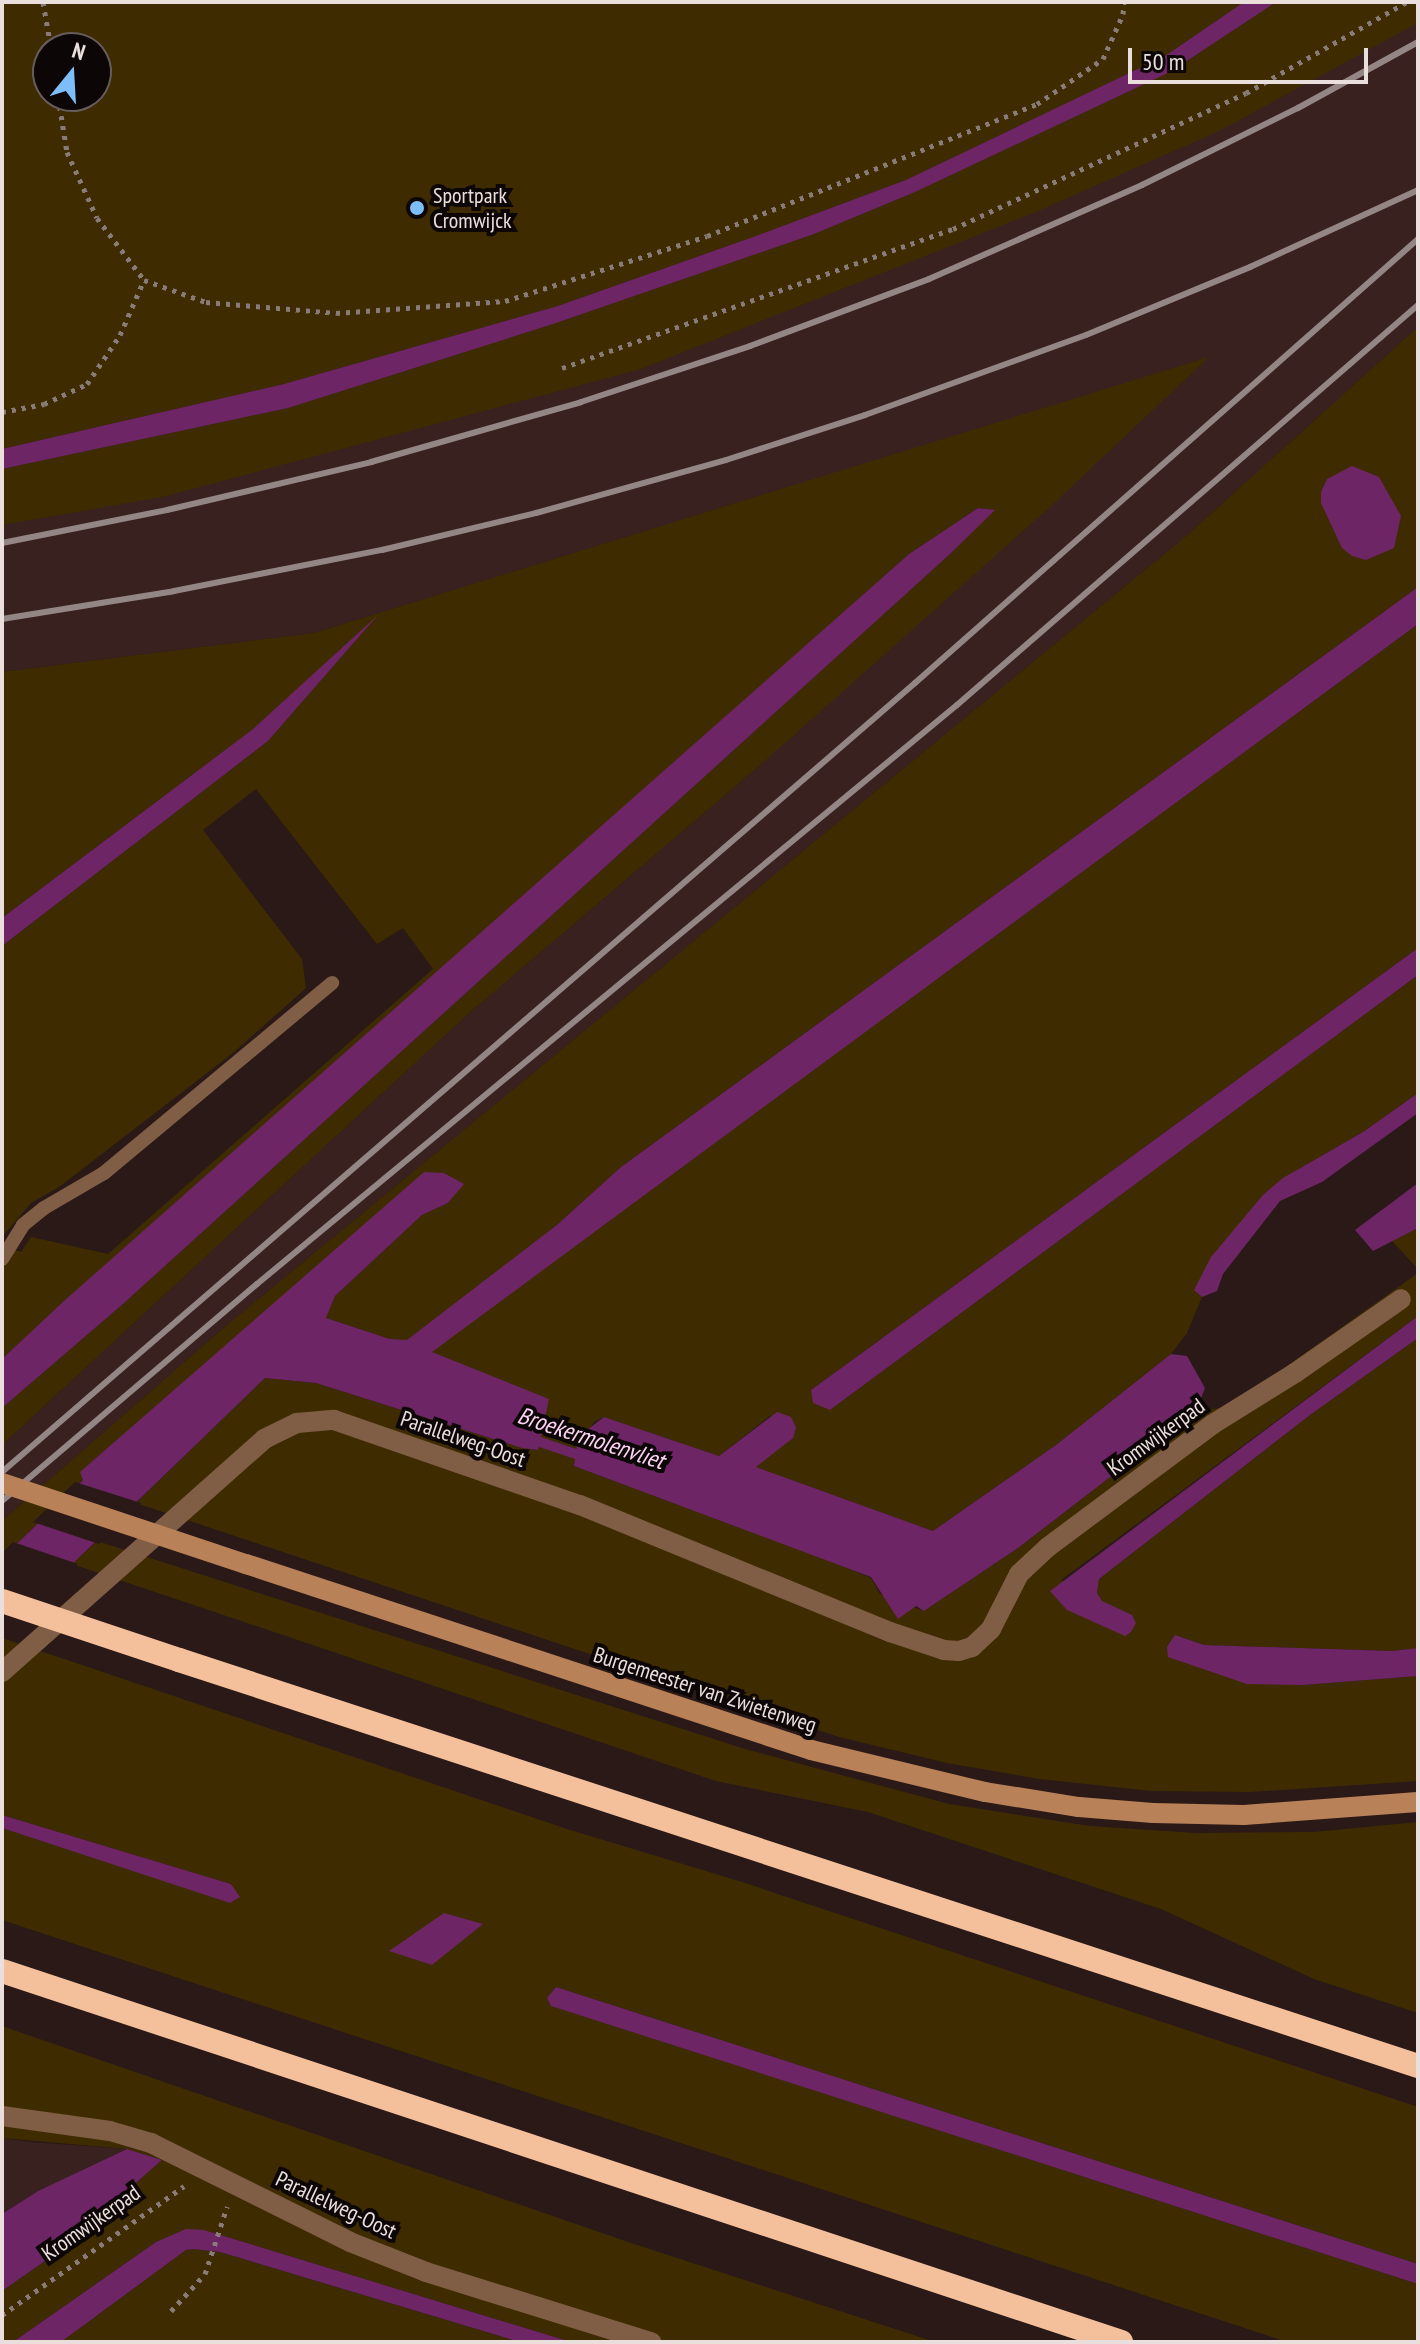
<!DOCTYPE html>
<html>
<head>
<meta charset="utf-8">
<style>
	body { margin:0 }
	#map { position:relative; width:1420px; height:2344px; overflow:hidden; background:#2a1917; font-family:"PT Sans Narrow",sans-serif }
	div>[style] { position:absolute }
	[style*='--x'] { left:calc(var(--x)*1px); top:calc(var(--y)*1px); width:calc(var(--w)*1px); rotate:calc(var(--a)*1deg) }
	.built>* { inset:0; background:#38211e }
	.green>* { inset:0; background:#3e2c00 }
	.water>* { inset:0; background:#6d2565 }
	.pier>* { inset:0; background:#2a1917 }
	.stream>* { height:10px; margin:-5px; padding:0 5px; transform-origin:5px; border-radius:5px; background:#6d2565 }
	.path>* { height:5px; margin-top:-2.5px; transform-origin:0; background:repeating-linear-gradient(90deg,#897b79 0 4px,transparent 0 10px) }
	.service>* { height:14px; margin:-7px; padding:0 7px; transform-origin:7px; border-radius:7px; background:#805d45 }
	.minor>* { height:20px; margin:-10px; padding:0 10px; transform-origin:10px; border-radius:10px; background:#805d45 }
	.secondary>* { height:20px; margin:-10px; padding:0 10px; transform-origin:10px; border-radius:10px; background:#b88158 }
	.motorway>* { height:24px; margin:-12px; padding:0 12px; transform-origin:12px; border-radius:12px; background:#f4bf9b }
	.rail>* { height:6px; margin:-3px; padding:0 3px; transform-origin:3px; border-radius:3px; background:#948684 }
	.secondary-bridge>* { height:20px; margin:-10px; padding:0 10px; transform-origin:10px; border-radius:10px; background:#b88158 }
	.motorway-bridge>* { height:24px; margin:-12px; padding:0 12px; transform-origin:12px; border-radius:12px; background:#f4bf9b }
	.dots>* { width:22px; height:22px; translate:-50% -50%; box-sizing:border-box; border:4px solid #0d0606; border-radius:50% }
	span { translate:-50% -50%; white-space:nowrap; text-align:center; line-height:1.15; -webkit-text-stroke:8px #0d0606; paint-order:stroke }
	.poi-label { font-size:22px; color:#eadfdd }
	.left { translate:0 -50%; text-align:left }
	.street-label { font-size:22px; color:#eadfdd }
	.water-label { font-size:24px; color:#fcd2f5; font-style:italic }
	.frame { position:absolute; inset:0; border:4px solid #eadfdd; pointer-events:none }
	.north { position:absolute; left:32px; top:32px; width:80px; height:80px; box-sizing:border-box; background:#0d0606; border:2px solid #655d5c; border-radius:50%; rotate:18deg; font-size:22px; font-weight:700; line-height:32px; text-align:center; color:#eadfdd }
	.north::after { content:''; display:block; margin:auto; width:28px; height:36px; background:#7dbef9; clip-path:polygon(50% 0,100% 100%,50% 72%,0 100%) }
	.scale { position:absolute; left:1128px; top:48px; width:240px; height:36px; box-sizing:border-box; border:4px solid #eadfdd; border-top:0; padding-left:10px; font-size:24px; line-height:28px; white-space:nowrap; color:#eadfdd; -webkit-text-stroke:6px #0d0606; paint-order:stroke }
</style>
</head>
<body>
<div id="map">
	<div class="built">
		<i style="clip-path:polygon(1244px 2px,1418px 2px,1418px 327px,1185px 537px,228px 1324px,2px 1521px,2px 1445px,467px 1015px,757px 768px,1208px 358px,314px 633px,2px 672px,2px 449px,56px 438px,1165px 56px)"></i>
		<i style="clip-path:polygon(2px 2138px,30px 2142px,127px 2149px,38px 2191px,2px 2214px)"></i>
	</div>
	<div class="green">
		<i style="clip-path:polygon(evenodd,2px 2px,1244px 2px,1165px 56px,906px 180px,756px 236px,558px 306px,284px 384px,2px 449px,2px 2px,48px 48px,96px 48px,96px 96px,48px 96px,48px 48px)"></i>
		<i style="clip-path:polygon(1276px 2px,1418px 2px,1418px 23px,1219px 131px,1038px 211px,641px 369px,162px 497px,2px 525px,2px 469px,288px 408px,553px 324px,814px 234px,915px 192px,1170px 72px)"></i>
		<i style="clip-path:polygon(1418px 327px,1418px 587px,621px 1167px,558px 1224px,407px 1341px,390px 1339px,326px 1318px,335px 1296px,422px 1215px,448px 1203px,463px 1184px,444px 1173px,83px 1479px,2px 1558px,2px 1521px,228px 1324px,1185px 537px)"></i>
		<i style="clip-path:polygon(1209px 357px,1050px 507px,757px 768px,467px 1015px,2px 1445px,2px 1408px,123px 1304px,949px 555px,994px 510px,978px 508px,909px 554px,2px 1359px,2px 1246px,21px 1252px,31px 1237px,108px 1254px,433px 969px,403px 928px,377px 944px,256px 789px,203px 830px,302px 959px,306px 988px,233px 1053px,59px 1187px,31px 1203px,2px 1237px,2px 946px,268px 741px,371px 623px,253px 729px,2px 918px,2px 672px,314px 633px)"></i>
		<i style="clip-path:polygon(1418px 624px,1418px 948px,811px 1390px,814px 1403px,830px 1410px,1418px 975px,1418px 1093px,1363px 1132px,1297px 1170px,1195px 1290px,1202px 1297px,1187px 1333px,1171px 1354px,1056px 1445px,933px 1531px,755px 1467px,771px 1415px,719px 1456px,604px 1417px,594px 1422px,587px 1434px,574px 1466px,840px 1565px,871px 1578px,880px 1594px,924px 1611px,1018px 1548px,1196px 1411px,1229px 1407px,1418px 1273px,1418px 1316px,1061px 1580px,1102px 1601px,1097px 1593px,1099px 1579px,1310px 1415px,1418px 1338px,1418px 1648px,1392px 1651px,1204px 1645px,1176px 1635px,1303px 1685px,1418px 1676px,1418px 1781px,1250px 1792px,1152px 1791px,1039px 1779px,947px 1763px,839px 1737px,136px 1503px,265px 1378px,316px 1383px,522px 1448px,538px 1450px,548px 1399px,431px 1352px)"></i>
		<i style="clip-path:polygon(1418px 1228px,1418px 1269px,1392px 1241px)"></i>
		<i style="clip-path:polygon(97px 1541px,745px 1749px,949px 1804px,1090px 1826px,1196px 1833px,1314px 1832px,1418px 1822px,1418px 2013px,1314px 1979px,1161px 1909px,868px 1812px,716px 1781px,72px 1564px)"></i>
		<i style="clip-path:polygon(evenodd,2px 1638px,567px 1829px,739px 1881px,1418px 2107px,1418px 2264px,556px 1987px,547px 1998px,552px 2006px,1418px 2284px,1418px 2342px,1287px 2342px,2px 1920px,2px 1828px,230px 1902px,239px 1897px,231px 1884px,2px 1815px,2px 1638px,444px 1914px,482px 1924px,432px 1965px,444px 1914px)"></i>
		<i style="clip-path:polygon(2px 2026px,631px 2243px,935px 2342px,571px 2342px,204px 2230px,156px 2242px,13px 2342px,2px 2342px,2px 2291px,55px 2254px,162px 2160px,127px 2149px,2px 2138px)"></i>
		<i style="clip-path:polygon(193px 2249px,220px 2252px,520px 2342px,61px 2342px,186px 2250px)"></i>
	</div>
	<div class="water">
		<i style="clip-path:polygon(1244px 2px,1276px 2px,1170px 72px,915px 192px,814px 234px,553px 324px,288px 408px,2px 469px,2px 449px,284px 384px,558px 306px,756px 236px,906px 180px,1165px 56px)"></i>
		<i style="clip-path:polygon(1352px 466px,1379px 477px,1401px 516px,1394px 548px,1366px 560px,1352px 556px,1342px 548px,1321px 503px,1321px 492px,1327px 479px)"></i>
		<i style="clip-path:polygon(978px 508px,995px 510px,949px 555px,123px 1304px,2px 1408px,2px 1359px,64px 1301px,909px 554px)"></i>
		<i style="clip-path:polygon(1418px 587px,1418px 624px,432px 1352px,549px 1399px,538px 1450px,522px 1448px,316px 1383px,265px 1378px,61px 1575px,2px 1558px,83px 1480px,80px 1472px,424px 1172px,444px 1173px,464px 1184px,448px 1203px,422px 1215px,335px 1296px,326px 1318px,390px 1339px,407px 1340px,558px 1224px,621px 1167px)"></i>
		<i style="clip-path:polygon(378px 615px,268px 741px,2px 946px,2px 918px,253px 729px)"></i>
		<i style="clip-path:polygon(1418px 948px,1418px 975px,830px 1410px,813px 1403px,811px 1390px)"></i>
		<i style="clip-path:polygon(1418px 1093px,1418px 1113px,1322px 1182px,1280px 1201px,1223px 1274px,1217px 1291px,1202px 1297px,1194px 1290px,1211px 1257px,1263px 1195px,1283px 1178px,1363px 1132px)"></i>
		<i style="clip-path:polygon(1418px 1183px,1418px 1228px,1373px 1251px,1355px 1230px)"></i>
		<i style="clip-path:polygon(1418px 1316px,1418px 1338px,1310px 1415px,1099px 1579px,1097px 1593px,1102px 1601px,1132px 1615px,1136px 1623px,1131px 1632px,1125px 1636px,1067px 1610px,1050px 1591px)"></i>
		<i style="clip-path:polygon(1171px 1354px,1187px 1356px,1205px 1388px,1196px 1411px,1018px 1548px,924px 1611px,916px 1606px,898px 1619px,871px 1577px,574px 1466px,578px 1437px,604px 1417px,719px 1456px,777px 1412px,791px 1417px,796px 1427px,793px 1438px,756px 1467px,933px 1531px,1056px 1445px)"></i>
		<i style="clip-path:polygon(1175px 1635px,1204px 1645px,1392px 1651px,1418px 1648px,1418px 1676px,1303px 1685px,1247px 1684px,1168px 1657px,1167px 1647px)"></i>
		<i style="clip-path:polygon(2px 1815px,231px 1884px,240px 1897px,230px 1903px,2px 1828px)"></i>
		<i style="clip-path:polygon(444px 1913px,483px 1924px,432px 1965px,389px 1951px)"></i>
		<i style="clip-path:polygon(556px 1987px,1418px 2264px,1418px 2284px,551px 2006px,547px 1998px)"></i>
		<i style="clip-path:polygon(127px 2149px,162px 2160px,55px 2254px,2px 2291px,2px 2214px,38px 2191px)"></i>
		<i style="clip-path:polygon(186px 2229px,204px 2230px,571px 2342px,520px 2342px,220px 2252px,193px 2249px,186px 2250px,61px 2342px,13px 2342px,156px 2242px)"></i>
	</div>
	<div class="pier">
		<i style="clip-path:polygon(75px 1482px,141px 1503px,99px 1544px,33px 1522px)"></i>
		<i style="clip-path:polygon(13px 1542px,78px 1564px,2px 1630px,2px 1553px)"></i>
	</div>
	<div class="stream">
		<i style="--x:528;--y:1438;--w:63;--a:18.4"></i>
	</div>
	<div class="path">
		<i style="--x:43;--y:2;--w:47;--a:80.1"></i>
		<i style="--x:58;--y:96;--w:57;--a:80.9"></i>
		<i style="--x:67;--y:152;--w:72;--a:65.6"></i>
		<i style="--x:97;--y:218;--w:78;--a:52.8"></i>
		<i style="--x:562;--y:368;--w:415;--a:-19.6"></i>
		<i style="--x:953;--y:229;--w:323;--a:-24.9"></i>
		<i style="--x:1246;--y:93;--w:185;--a:-29.5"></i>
		<i style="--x:2;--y:412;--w:43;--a:-10.8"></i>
		<i style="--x:44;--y:404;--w:47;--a:-24.9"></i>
		<i style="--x:87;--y:384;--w:59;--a:-56"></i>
		<i style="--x:120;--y:335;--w:60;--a:-66.4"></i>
		<i style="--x:144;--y:280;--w:66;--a:19.5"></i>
		<i style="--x:206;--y:302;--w:130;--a:4.8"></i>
		<i style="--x:336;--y:313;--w:169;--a:-4.1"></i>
		<i style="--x:505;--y:301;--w:212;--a:-17.8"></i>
		<i style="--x:707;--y:236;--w:355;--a:-21.8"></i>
		<i style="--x:1037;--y:104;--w:80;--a:-34.3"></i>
		<i style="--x:1103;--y:59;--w:49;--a:-66"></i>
		<i style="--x:1123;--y:14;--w:12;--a:-85"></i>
		<i style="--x:171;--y:2311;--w:50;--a:-47.4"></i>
		<i style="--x:205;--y:2274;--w:71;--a:-71.8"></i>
		<i style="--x:2;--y:2315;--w:223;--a:-35.3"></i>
	</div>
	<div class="service">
		<i style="--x:2;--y:1259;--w:40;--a:-58"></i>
		<i style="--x:23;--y:1225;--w:27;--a:-39"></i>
		<i style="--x:44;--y:1208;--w:69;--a:-30.3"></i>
		<i style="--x:104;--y:1173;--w:297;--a:-39.8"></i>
	</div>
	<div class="minor">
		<i style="--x:2;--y:1672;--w:351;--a:-41.6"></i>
		<i style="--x:264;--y:1439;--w:37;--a:-26"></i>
		<i style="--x:297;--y:1423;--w:37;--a:-5"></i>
		<i style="--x:334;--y:1420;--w:260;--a:19.1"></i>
		<i style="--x:580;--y:1505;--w:335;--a:22.3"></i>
		<i style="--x:890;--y:1632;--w:57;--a:18.4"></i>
		<i style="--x:944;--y:1650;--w:15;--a:4"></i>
		<i style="--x:959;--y:1651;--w:14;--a:-17"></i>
		<i style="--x:972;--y:1647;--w:26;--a:-43"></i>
		<i style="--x:991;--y:1629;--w:62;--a:-63"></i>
		<i style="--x:1019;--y:1574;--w:40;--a:-43"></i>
		<i style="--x:1048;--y:1547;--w:206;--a:-36.7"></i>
		<i style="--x:1213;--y:1424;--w:97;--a:-31.9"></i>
		<i style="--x:1295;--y:1373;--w:129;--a:-34.9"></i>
		<i style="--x:2;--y:2116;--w:109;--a:7.9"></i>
		<i style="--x:110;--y:2131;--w:43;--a:16.3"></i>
		<i style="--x:151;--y:2143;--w:222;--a:26.4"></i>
		<i style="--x:350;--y:2242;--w:82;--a:21.5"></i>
		<i style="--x:426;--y:2272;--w:236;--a:17.3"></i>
	</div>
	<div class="secondary">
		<i style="--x:246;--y:1564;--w:595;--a:18.22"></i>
		<i style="--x:811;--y:1750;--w:179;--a:13.6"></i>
		<i style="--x:985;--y:1792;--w:95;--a:9.1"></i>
		<i style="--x:1079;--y:1807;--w:74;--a:4.6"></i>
		<i style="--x:1153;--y:1813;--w:91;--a:1.3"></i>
		<i style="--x:1244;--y:1815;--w:174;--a:-4.3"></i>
	</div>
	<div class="motorway">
		<i style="--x:179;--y:1660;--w:1304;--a:18.14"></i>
		<i style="--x:2;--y:1971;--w:1179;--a:18.34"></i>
	</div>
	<div class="rail">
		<i style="--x:2;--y:543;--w:168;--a:-11.3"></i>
		<i style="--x:167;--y:510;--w:210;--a:-13.2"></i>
		<i style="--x:371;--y:462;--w:218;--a:-15.9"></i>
		<i style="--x:581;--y:402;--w:178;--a:-18.3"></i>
		<i style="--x:750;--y:346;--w:191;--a:-20.5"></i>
		<i style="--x:929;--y:279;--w:233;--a:-23.8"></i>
		<i style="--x:1142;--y:185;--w:174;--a:-26.3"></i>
		<i style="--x:1298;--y:108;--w:137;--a:-28.8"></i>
		<i style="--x:2;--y:619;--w:174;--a:-9.2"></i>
		<i style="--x:174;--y:591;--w:212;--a:-11.2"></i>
		<i style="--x:382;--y:550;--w:158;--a:-13.5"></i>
		<i style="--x:536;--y:513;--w:197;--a:-15.6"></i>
		<i style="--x:726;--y:460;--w:146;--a:-17.9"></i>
		<i style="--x:865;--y:415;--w:235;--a:-19.9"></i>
		<i style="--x:1086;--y:335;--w:178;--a:-22.5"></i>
		<i style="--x:1250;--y:267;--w:185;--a:-24.6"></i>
		<i style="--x:2;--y:1472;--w:1207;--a:-40.83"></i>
		<i style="--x:915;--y:683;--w:671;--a:-41.43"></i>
		<i style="--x:2;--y:1501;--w:335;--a:-40.4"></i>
		<i style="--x:257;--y:1284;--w:908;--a:-39.6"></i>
		<i style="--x:957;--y:705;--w:610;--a:-40.95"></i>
	</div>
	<div class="secondary-bridge">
		<i style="--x:2;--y:1483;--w:257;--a:18.4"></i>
	</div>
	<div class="motorway-bridge">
		<i style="--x:2;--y:1601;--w:187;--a:18.4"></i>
	</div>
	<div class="dots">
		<i style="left:417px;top:208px;background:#7dbef9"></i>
	</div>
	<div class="poi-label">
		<span class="left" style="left:433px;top:208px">Sportpark<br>Cromwijck</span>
	</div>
	<div class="street-label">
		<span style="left:1156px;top:1437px;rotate:-36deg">Kromwijkerpad</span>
		<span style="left:463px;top:1439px;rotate:19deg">Parallelweg-Oost</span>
		<span style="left:705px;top:1690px;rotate:18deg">Burgemeester van Zwietenweg</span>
		<span style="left:336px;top:2205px;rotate:25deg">Parallelweg-Oost</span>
		<span style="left:91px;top:2223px;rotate:-35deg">Kromwijkerpad</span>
	</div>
	<div class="water-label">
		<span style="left:591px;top:1438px;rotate:18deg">Broekermolenvliet</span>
	</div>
	<div class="frame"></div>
	<div class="north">N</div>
	<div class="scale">50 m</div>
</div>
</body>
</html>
